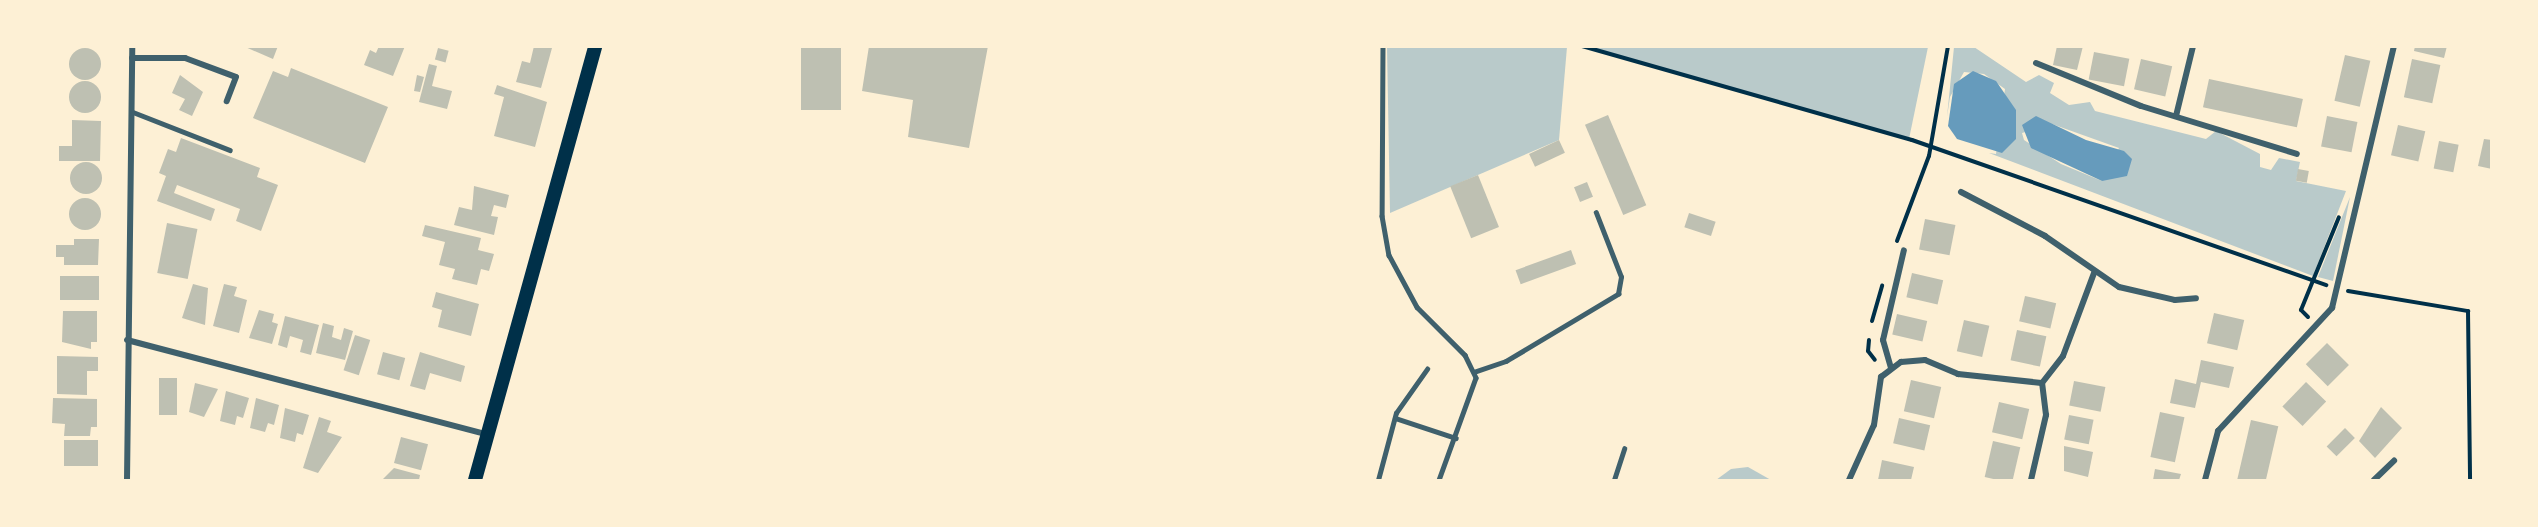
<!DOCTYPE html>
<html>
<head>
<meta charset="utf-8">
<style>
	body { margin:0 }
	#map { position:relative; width:2538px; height:527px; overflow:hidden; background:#fdf0d5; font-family:"Space Grotesk",sans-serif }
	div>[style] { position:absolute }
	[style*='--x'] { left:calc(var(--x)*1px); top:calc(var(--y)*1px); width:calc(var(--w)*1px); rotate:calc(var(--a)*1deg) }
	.green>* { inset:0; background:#b9caca }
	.water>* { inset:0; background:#669bbc }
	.building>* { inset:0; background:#bec0b2; transform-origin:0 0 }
	.round { border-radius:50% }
	.path>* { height:4px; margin:-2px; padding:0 2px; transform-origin:2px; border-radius:2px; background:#003049 }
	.service>* { height:4.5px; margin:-2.25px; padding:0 2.25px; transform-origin:2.25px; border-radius:2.25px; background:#3f606c }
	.minor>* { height:6px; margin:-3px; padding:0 3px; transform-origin:3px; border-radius:3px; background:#3f606c }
	.primary>* { height:14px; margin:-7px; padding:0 7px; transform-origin:7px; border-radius:7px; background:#003049 }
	span { translate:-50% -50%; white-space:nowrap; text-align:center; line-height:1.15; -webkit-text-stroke:4.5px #fdf0d5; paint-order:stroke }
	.frame { position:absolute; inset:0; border:48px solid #fdf0d5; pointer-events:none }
</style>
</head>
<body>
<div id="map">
	<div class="green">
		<i style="clip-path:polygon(1387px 47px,1567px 47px,1559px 140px,1390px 213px)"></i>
		<i style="clip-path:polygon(1582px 47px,1928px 47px,1909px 139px)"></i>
		<i style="clip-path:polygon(evenodd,1954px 47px,1974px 47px,2026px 82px,2039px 75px,2054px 83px,2050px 93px,2069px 105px,2090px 102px,2095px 111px,2206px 139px,2216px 131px,2260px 154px,2260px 167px,2271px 170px,2279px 158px,2300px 162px,2296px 181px,2346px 191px,2313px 276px,1989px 153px,1996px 154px,2005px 89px,1984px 74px,1964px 72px,1950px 97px,1947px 117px,1954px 47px,2052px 124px,2119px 148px,2102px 181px,2061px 164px,2024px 140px,2022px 133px,2052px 124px)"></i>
		<i style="clip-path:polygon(2350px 197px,2333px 281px,2318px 277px)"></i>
		<i style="clip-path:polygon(1748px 467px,1771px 480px,1716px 480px,1731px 469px)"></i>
	</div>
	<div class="water">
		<i style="clip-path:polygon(1973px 71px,1996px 81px,2016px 110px,2016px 139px,2002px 153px,1957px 139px,1948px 126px,1954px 84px)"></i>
		<i style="clip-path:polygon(2036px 116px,2086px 140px,2124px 151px,2132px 159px,2127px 176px,2102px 181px,2031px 148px,2022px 125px)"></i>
	</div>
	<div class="building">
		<i style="clip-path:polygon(243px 46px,278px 46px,273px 59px)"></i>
		<i style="clip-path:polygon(379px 46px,405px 46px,393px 76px,364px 65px,370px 50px,376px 53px)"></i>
		<i style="clip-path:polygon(534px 46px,552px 48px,541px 88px,516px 82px,522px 61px,530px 63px)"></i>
		<i style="left:801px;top:46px;width:40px;height:64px"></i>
		<i style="clip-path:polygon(869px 46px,988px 46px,969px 148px,908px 137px,913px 100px,862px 91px)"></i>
		<i style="clip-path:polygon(2057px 46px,2083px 46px,2077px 70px,2053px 65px)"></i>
		<i style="clip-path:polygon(2415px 46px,2447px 46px,2444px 58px,2414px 51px)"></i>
		<i style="left:438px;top:48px;width:11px;height:12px;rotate:15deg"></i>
		<i class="round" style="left:69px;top:48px;width:32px;height:32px"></i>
		<i style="left:2094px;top:52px;width:36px;height:28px;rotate:11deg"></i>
		<i style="left:2345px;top:55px;width:26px;height:47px;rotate:13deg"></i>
		<i style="left:2141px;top:59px;width:32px;height:31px;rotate:13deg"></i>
		<i style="left:2412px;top:59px;width:29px;height:39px;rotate:12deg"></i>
		<i style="clip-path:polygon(429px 64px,437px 66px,432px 86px,452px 91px,447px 109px,419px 102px)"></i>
		<i style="clip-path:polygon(291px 68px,388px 107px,365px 163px,253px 118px,273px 71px,288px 77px)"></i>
		<i style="clip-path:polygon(180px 75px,203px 92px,192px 116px,179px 110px,185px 99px,172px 93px)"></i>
		<i style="clip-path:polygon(417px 75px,424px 77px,420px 92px,414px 91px)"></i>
		<i style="left:2209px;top:79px;width:96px;height:29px;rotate:12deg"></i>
		<i class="round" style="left:69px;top:81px;width:32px;height:32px"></i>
		<i style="clip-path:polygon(497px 85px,547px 102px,535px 147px,494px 136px,504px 97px,494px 94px)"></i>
		<i style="left:1608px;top:115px;width:98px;height:25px;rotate:67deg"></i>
		<i style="left:2327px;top:116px;width:31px;height:31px;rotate:11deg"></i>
		<i style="clip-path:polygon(72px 120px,101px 121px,100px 161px,59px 161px,59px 146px,72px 146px)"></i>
		<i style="left:2398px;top:125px;width:28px;height:31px;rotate:13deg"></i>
		<i style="clip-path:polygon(181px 138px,260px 168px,257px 177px,278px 185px,261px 231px,236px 221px,240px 209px,177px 185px,174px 193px,215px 209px,211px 221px,157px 201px,166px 176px,159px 173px,168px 149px,176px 152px)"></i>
		<i style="clip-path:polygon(2484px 139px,2492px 140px,2492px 169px,2478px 166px)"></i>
		<i style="left:1559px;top:140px;width:14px;height:33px;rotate:65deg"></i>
		<i style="left:2439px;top:141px;width:20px;height:28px;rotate:11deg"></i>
		<i class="round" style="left:70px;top:162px;width:32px;height:32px"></i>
		<i style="left:2298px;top:169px;width:11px;height:12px;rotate:10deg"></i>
		<i style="left:1478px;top:175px;width:56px;height:30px;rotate:68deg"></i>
		<i style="left:1587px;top:182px;width:16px;height:14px;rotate:68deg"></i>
		<i style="clip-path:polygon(474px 186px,509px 195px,506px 208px,494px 205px,491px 216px,498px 217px,494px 235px,454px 225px,459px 207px,472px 210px)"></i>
		<i class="round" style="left:69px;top:198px;width:32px;height:32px"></i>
		<i style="left:1689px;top:213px;width:28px;height:15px;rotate:18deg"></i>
		<i style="left:1925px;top:219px;width:31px;height:31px;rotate:11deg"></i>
		<i style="left:167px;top:223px;width:31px;height:51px;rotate:11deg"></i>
		<i style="clip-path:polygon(425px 225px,481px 238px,478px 250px,494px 254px,489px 271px,481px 269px,477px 285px,452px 279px,455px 269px,439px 265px,445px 242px,422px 236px)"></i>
		<i style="clip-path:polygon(74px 239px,99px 239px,98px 265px,64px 265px,64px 257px,56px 257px,56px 245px,74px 245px)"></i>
		<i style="left:1571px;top:250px;width:15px;height:59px;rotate:70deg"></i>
		<i style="left:1912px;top:273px;width:32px;height:25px;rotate:13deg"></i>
		<i style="left:60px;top:276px;width:39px;height:24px"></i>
		<i style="clip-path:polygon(193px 284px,208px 288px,205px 325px,182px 318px)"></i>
		<i style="clip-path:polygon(224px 284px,237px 287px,234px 296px,247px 300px,239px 333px,213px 326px)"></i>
		<i style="clip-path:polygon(436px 292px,479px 304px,471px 336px,438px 327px,442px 310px,432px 307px)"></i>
		<i style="left:2025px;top:296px;width:32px;height:26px;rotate:13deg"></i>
		<i style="clip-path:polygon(259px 310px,274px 314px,272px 322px,278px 324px,272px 344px,249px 338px)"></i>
		<i style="clip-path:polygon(63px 311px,97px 311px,97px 342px,91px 342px,91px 349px,62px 342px)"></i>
		<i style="left:2214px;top:313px;width:31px;height:31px;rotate:13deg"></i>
		<i style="left:1897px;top:314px;width:31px;height:21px;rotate:13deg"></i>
		<i style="clip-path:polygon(285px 316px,319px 325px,311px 355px,300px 352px,303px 340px,290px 336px,287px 348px,278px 345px)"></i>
		<i style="left:1964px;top:320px;width:26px;height:32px;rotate:13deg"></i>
		<i style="clip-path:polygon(323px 323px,334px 326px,332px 337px,341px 340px,344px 328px,353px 331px,345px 360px,316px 353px)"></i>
		<i style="left:2017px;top:330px;width:30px;height:31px;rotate:12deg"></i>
		<i style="left:355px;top:335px;width:16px;height:37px;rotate:18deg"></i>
		<i style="left:2327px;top:343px;width:31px;height:30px;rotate:45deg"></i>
		<i style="left:383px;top:352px;width:23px;height:23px;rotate:15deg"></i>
		<i style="clip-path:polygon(420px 352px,465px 366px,461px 382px,430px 373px,425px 390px,410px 386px)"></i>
		<i style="clip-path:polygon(57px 356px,98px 357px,98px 371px,87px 371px,87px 395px,57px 394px)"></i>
		<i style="clip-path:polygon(2201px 360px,2234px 367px,2229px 388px,2201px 382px,2195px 408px,2170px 403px,2175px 379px,2196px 384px)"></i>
		<i style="left:159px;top:378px;width:18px;height:37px"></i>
		<i style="left:1911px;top:380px;width:31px;height:32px;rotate:13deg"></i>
		<i style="left:2074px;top:381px;width:32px;height:25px;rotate:11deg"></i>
		<i style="left:2306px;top:382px;width:28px;height:34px;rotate:44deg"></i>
		<i style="clip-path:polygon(195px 383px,218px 389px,204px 417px,189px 412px)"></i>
		<i style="clip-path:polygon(226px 391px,249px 398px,243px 418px,237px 416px,235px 425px,220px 421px)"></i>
		<i style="clip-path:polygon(53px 398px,97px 399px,97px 427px,91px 427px,90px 436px,64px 436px,65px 424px,52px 423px)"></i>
		<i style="clip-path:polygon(256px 398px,279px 405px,274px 425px,268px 423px,265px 432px,250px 428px)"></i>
		<i style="left:1999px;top:402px;width:31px;height:31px;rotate:13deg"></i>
		<i style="clip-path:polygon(2381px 407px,2402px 428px,2375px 458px,2359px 441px)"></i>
		<i style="clip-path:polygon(285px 408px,309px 415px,303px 435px,297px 433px,295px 442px,280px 438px)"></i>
		<i style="left:2160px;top:412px;width:25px;height:46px;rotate:12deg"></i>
		<i style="left:2069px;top:415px;width:25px;height:25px;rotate:11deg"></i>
		<i style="clip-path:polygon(319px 417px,331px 421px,327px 432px,342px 437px,318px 473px,303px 468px)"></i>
		<i style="left:1899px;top:418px;width:32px;height:26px;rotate:13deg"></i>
		<i style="left:2251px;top:420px;width:28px;height:61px;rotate:13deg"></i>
		<i style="left:2345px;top:428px;width:14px;height:26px;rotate:45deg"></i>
		<i style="left:401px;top:437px;width:28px;height:27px;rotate:15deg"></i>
		<i style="left:64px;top:440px;width:34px;height:26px"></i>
		<i style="left:1993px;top:441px;width:28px;height:37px;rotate:13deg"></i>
		<i style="clip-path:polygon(2064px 446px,2093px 452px,2088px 477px,2064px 471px)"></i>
		<i style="clip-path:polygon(1882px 460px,1914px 467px,1911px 480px,1878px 480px)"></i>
		<i style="clip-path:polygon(394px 468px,420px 475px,419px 480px,382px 480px)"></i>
		<i style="clip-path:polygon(2155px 469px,2181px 474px,2179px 480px,2153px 480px)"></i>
	</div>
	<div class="path">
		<i style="--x:1468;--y:46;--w:47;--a:0"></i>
		<i style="--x:1582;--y:46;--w:343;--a:15.9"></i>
		<i style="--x:1912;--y:140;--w:439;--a:19.3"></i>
		<i style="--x:1897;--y:241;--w:91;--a:-69.4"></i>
		<i style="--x:1929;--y:156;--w:112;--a:-80.2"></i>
		<i style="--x:2348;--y:291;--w:122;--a:9.5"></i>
		<i style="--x:2468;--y:311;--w:169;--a:89.3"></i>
		<i style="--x:2308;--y:317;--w:10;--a:-135"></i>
		<i style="--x:2301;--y:310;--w:100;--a:-67.8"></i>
		<i style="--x:1872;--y:321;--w:37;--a:-74"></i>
		<i style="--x:1869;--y:340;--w:11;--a:95"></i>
		<i style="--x:1868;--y:351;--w:11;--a:52"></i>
	</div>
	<div class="service">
		<i style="--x:1383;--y:46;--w:170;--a:90.3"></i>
		<i style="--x:1382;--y:216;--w:40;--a:80"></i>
		<i style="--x:1389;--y:255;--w:59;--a:61.7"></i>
		<i style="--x:1417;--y:307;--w:68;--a:45"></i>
		<i style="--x:1465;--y:355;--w:25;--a:64"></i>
		<i style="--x:1476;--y:378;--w:109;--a:109.9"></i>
		<i style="--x:133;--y:112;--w:104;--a:21.4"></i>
		<i style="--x:1474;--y:372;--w:34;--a:-19"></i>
		<i style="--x:1506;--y:361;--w:131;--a:-30.9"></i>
		<i style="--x:1618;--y:294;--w:17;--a:-80"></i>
		<i style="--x:1621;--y:277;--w:69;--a:-111.3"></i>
		<i style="--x:1395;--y:418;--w:64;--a:18.2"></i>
		<i style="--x:1378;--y:480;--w:69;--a:-75"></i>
		<i style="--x:1396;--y:413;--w:54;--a:-54.8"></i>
		<i style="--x:1614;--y:480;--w:33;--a:-72"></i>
	</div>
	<div class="minor">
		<i style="--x:132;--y:58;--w:53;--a:0"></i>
		<i style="--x:185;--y:58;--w:54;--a:20.4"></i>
		<i style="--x:236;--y:77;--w:26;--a:111"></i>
		<i style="--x:2036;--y:63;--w:113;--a:22.3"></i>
		<i style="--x:2141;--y:106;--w:163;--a:17.1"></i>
		<i style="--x:2176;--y:116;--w:72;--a:-76.3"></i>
		<i style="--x:1961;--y:192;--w:95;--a:27.6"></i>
		<i style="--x:2045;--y:236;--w:90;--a:34.6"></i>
		<i style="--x:2119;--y:287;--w:57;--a:13.1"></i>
		<i style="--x:2175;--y:300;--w:21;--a:-5"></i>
		<i style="--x:127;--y:340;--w:371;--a:14.7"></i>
		<i style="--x:1891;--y:368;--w:29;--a:-106"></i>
		<i style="--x:1883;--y:340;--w:92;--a:-76.9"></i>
		<i style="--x:127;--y:480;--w:434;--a:-89.3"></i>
		<i style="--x:1849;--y:480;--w:60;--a:-65.6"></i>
		<i style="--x:1874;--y:425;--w:49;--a:-81.7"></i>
		<i style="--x:1881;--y:377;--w:25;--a:-37"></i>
		<i style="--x:1901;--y:362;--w:24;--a:-5"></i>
		<i style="--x:1925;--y:360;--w:36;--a:23"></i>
		<i style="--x:1958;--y:374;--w:84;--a:6.1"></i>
		<i style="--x:2031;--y:480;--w:67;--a:-77"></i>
		<i style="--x:2046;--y:415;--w:32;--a:-97"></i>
		<i style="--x:2042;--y:383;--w:34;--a:-52"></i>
		<i style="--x:2063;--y:356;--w:89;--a:-69.5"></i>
		<i style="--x:2205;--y:480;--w:51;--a:-75.1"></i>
		<i style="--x:2218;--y:431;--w:168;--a:-47.2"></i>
		<i style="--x:2332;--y:308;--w:269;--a:-76.7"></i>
		<i style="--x:2374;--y:480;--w:28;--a:-44"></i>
	</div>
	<div class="primary">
		<i style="--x:475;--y:480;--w:450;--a:-74.5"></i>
	</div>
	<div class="frame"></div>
</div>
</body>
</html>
